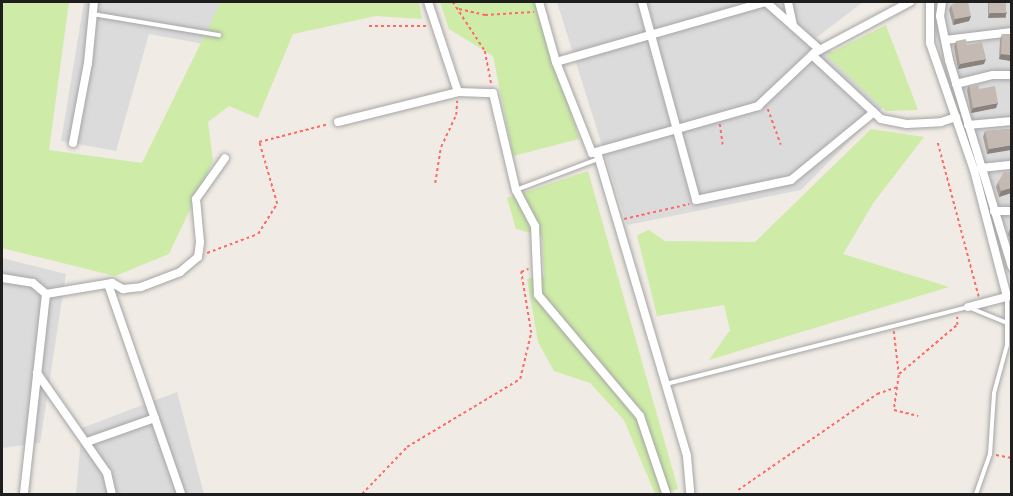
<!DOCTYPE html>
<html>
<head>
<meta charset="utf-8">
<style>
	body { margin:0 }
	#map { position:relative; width:1013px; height:496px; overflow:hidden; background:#f0ebe4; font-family:Barlow,sans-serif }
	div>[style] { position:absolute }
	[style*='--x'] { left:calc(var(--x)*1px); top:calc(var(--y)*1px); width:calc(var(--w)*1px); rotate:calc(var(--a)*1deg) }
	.residential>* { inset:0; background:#dcdbdb }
	.grass>* { inset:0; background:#ceeca7 }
	.path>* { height:1.5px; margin-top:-0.75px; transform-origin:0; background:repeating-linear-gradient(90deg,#ff6a65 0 3px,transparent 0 6px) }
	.roads { filter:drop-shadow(0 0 2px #a5a5a5) drop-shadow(0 0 2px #a5a5a5) }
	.service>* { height:4px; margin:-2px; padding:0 2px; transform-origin:2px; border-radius:2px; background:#fff }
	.minor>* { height:8px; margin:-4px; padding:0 4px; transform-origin:4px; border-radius:4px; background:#fff }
	.wall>* { inset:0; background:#a9a09a; transform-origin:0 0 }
	.shaded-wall>* { inset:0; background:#89827d }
	.building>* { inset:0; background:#c4bab3; transform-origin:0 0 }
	span { translate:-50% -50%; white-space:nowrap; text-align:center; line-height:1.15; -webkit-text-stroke:5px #fff; paint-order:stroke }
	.frame { position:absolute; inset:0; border:3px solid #1e1e1e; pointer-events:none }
</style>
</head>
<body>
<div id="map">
	<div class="residential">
		<i style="clip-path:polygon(84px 2px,262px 2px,215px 46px,149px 34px,116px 151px,61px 141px)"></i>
		<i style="clip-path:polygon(557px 2px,863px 2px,816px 38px,888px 102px,801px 190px,627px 225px)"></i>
		<i style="clip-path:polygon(939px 2px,1011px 2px,1011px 280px,935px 30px)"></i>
		<i style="clip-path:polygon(2px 258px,66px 274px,40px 443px,2px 448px)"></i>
		<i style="clip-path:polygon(177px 392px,204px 494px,76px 494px,82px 428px)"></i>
	</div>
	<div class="grass">
		<i style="clip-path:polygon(2px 2px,69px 2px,49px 150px,142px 163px,221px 2px,419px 2px,422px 19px,376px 16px,293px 34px,258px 118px,229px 106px,208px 122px,213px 161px,169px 254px,115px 276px,2px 248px)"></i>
		<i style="clip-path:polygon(440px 2px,538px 2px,579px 139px,513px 156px,493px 56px,449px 29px)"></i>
		<i style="clip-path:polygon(886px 25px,918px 110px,886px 111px,826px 55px)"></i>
		<i style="clip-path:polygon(871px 129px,924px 137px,874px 202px,843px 254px,949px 287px,709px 360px,730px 330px,724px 305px,657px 316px,637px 235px,649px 230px,665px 241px,755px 242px)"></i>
		<i style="clip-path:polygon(588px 171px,678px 489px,655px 494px,624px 420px,590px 383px,554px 371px,538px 342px,527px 279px,544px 275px,542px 236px,516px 229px,507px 198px)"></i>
	</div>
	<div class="path">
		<i style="--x:453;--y:2;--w:59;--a:56.9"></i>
		<i style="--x:485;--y:51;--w:36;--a:79"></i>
		<i style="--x:459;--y:9;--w:27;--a:13"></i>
		<i style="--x:485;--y:15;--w:49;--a:-3.5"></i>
		<i style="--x:369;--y:26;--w:60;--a:0"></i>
		<i style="--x:768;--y:109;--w:38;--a:70"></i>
		<i style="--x:720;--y:124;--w:21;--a:82"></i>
		<i style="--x:938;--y:143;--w:159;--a:75.1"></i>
		<i style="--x:435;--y:183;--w:36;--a:-81"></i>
		<i style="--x:441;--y:147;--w:35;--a:-65"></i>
		<i style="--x:456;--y:115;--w:14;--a:-86"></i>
		<i style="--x:624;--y:219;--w:67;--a:-13"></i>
		<i style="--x:207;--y:253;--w:54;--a:-20.4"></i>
		<i style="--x:258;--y:234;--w:36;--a:-58"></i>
		<i style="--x:277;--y:204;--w:65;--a:-106.2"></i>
		<i style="--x:259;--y:142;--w:72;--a:-14.4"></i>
		<i style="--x:894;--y:331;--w:43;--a:83.4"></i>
		<i style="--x:899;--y:374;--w:76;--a:-40.2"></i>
		<i style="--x:957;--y:325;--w:8;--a:-90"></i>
		<i style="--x:899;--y:375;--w:35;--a:98"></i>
		<i style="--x:894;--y:410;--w:25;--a:14"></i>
		<i style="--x:996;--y:455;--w:16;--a:11"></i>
		<i style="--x:738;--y:490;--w:169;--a:-34.6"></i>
		<i style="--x:877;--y:394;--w:21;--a:-19"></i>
		<i style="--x:362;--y:494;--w:65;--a:-46.2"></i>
		<i style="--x:407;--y:447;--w:132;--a:-31"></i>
		<i style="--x:520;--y:379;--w:47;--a:-76.6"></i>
		<i style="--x:531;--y:333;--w:62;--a:-99.3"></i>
		<i style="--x:521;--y:272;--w:8;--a:-23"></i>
	</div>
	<div class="roads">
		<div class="service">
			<i style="--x:93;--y:14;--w:128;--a:9.5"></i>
			<i style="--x:516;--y:190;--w:88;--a:-20.7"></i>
			<i style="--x:666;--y:384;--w:312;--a:-14.3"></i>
			<i style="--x:968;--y:307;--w:42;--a:22.3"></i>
			<i style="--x:976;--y:494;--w:42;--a:-70.7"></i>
			<i style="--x:990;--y:454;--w:61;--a:-86.2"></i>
			<i style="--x:994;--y:393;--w:50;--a:-74.8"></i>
			<i style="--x:1007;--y:345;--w:48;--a:-90"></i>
		</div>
		<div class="minor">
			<i style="--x:539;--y:2;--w:62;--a:74.2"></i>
			<i style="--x:556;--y:62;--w:98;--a:68.4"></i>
			<i style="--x:592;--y:153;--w:173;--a:-15.8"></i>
			<i style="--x:758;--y:106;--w:77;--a:-43.4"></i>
			<i style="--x:814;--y:53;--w:109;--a:-28"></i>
			<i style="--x:642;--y:2;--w:205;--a:74.7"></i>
			<i style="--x:696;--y:200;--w:97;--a:-11.9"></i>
			<i style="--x:791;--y:180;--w:107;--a:-39.3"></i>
			<i style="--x:766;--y:2;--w:72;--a:41.6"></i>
			<i style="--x:788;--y:2;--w:24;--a:78"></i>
			<i style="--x:930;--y:2;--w:41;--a:90"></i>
			<i style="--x:930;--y:43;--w:134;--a:70.9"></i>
			<i style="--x:974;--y:170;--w:131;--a:75.4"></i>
			<i style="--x:942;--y:2;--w:14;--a:98"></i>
			<i style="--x:940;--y:16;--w:45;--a:78.4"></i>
			<i style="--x:949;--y:60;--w:216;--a:73.1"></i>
			<i style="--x:945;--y:40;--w:67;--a:-6.8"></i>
			<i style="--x:812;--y:55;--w:94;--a:42.8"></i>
			<i style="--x:881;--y:119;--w:26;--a:11"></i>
			<i style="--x:907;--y:124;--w:34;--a:-3"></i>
			<i style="--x:941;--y:122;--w:16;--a:-18"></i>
			<i style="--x:556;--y:62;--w:217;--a:-16"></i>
			<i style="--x:956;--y:84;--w:38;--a:-14"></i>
			<i style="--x:993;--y:75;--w:19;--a:0"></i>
			<i style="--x:458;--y:92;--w:35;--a:2"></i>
			<i style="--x:493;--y:93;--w:100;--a:76.7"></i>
			<i style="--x:516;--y:190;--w:41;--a:62.2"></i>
			<i style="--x:535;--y:226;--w:69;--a:87.5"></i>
			<i style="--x:538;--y:295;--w:158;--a:49.9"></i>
			<i style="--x:640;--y:416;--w:81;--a:71.3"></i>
			<i style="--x:338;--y:122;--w:124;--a:-14"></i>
			<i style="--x:458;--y:92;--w:95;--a:-108.4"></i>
			<i style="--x:968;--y:125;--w:44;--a:-5.2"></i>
			<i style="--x:73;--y:143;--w:81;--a:-79.4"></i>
			<i style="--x:88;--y:63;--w:61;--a:-84.4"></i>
			<i style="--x:597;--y:152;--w:317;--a:73.5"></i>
			<i style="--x:687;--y:456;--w:38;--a:85"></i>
			<i style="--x:981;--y:168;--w:31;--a:-6"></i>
			<i style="--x:994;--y:211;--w:18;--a:0"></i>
			<i style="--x:2;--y:278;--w:31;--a:9"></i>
			<i style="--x:33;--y:283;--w:17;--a:40"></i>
			<i style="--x:46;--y:294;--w:201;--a:96.3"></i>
			<i style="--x:108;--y:284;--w:222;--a:70.8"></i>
			<i style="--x:46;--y:294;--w:67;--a:-9.5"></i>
			<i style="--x:112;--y:283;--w:13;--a:29"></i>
			<i style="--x:123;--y:289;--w:18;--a:-6"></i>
			<i style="--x:141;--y:287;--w:42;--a:-21"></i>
			<i style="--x:180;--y:272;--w:23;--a:-40"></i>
			<i style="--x:198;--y:257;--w:15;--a:-82"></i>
			<i style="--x:200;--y:242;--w:43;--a:-95.3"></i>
			<i style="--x:196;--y:199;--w:50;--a:-54.7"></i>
			<i style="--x:968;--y:307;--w:43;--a:-14.7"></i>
			<i style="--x:37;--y:373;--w:122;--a:55"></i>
			<i style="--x:107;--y:473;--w:22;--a:77"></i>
			<i style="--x:87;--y:442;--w:72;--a:-19.4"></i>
		</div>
	</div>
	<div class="wall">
		<i style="left:988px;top:2px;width:18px;height:16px"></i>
		<i style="clip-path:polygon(951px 5px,971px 16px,969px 21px,953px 25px,949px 10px)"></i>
		<i style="clip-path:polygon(1002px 34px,1011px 34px,1011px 61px,999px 59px,1000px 40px)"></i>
		<i style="clip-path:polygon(956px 41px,967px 45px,984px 64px,958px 69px,954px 47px)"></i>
		<i style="clip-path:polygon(969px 85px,979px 89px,996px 108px,971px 113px,967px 90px)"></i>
		<i style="clip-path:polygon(1011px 129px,987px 154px,983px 137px,985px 131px)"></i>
		<i style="clip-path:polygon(1011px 172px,1011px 193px,999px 197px,996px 187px,998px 182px)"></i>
		<i style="clip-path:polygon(1011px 226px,1011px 241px,1010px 240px,1008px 234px)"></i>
	</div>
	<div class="shaded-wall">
		<i style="clip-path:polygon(1007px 12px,1005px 17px,988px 18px,990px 13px)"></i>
		<i style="clip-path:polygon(971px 16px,969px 21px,953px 25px,955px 19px)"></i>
		<i style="clip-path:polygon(1001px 54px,1011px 55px,1011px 61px,999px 59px)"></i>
		<i style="clip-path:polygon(986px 59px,984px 64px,958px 69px,960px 64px)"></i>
		<i style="clip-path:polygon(998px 103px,996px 108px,971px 113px,973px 108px)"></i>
		<i style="clip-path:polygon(1011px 145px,1011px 150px,987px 154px,989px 149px)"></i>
		<i style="clip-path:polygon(1011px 188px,1011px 193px,999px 197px,1001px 191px)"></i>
	</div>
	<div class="building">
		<i style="clip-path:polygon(957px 2px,968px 2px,971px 16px,955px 19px,951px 5px)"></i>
		<i style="left:989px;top:2px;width:17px;height:11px"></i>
		<i style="clip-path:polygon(1002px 34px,1011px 34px,1011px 55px,1001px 54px)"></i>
		<i style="clip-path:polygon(966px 39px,967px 45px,982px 42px,986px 59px,960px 64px,956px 41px)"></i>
		<i style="clip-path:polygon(978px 83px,979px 89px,995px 86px,998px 103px,973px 108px,969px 85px)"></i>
		<i style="clip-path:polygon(1011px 129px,1011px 145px,989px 149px,985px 131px)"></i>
		<i style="clip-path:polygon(1004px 172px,1011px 172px,1011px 188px,1001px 191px,998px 182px)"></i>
	</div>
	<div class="frame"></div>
</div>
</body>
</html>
